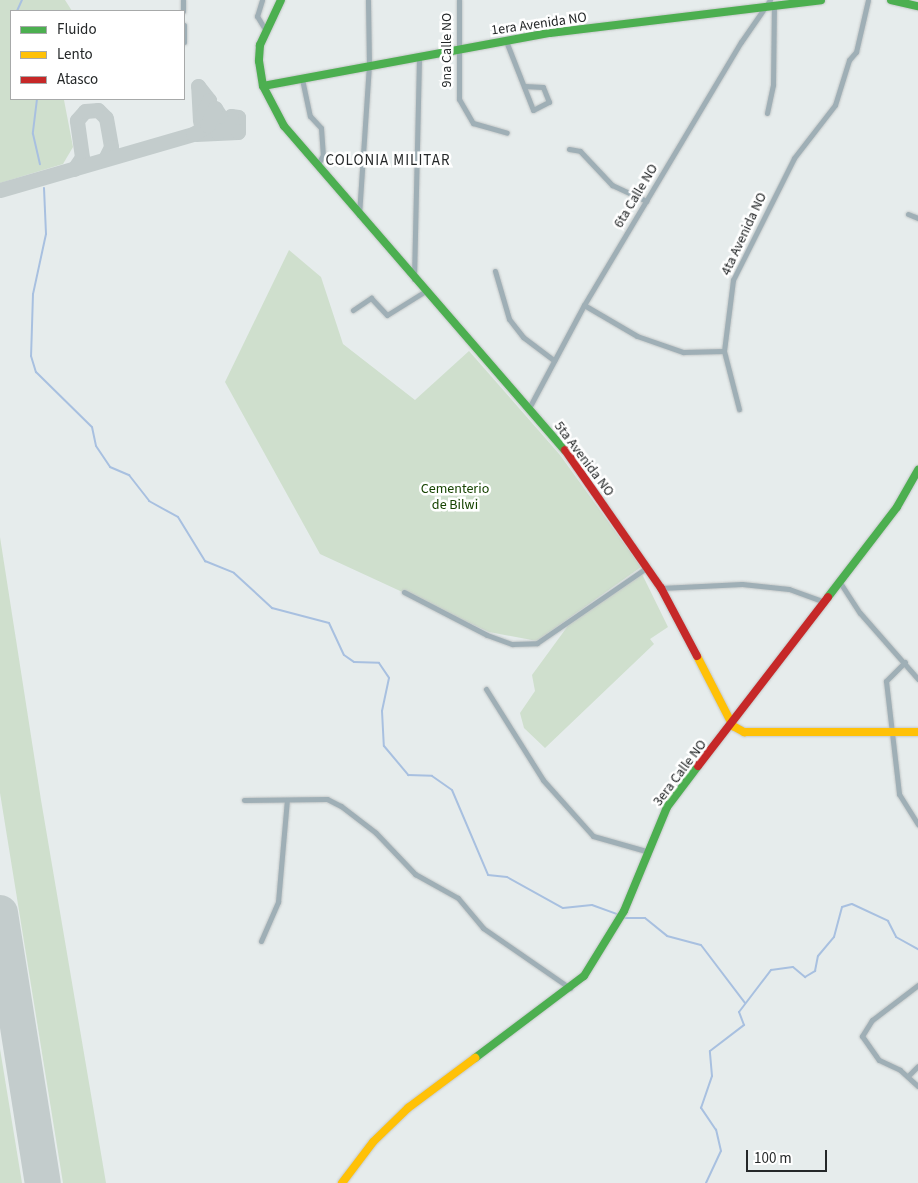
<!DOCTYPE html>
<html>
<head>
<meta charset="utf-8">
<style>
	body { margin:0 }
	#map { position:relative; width:918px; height:1183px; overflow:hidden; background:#e6ecec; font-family:"Source Sans 3",sans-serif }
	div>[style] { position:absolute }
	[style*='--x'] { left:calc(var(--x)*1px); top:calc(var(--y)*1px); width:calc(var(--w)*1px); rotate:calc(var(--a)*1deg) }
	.green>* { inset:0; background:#cfdfcd }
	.stream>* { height:2px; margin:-1px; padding:0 1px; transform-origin:1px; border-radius:1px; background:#a8c0e0 }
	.taxiway>* { height:15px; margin:-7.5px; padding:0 7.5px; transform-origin:7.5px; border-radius:7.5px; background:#c3cccc }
	.runway>* { height:36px; margin:-18px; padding:0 18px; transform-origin:18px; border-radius:18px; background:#c3cccc }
	.roads { filter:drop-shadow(0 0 1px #c4c8c8) drop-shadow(0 0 1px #c4c8c8) }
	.street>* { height:5px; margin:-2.5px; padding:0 2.5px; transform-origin:2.5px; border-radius:2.5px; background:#9fafb6 }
	.fast>* { height:8px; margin:-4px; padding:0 4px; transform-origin:4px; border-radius:4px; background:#4caf50 }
	.slow>* { height:8px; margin:-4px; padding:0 4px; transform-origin:4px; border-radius:4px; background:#ffc107 }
	.jam>* { height:8px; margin:-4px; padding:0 4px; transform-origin:4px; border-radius:4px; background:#c62828 }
	span { translate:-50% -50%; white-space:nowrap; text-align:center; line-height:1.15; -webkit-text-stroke:5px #fff; paint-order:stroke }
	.street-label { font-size:14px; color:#242728 }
	.park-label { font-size:14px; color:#164300 }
	.neighbourhood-label { font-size:15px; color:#242728; letter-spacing:1px }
	.legend { position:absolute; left:10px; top:10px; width:175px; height:90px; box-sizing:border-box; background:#fff; border:1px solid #a7a9a9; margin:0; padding:6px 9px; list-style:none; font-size:15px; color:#242728 }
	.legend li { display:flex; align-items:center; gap:10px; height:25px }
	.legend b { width:25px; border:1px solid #a7a9a9 }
	.scale { position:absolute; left:746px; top:1150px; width:81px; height:22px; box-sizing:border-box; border:2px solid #242728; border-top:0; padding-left:6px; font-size:15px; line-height:18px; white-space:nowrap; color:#242728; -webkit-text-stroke:4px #fff; paint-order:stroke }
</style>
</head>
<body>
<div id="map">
	<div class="green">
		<i style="clip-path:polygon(0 0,65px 0,72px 11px,11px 11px,11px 99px,71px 99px,64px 100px,73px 147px,63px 164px,0 183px)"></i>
		<i style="clip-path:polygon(289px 250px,321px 277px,343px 344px,415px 400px,469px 351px,560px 455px,641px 567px,537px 641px,489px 632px,320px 554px,225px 382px)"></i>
		<i style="clip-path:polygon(0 537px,41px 800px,106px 1183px,63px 1183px,0 793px)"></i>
		<i style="clip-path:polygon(642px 574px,668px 627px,650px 639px,654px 644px,545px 748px,524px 728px,520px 713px,535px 691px,532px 675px,570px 623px)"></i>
		<i style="clip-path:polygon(0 1049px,22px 1183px,0 1183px)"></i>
	</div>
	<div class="stream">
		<i style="--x:17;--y:11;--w:12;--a:-66"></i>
		<i style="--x:37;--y:99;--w:35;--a:97"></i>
		<i style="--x:33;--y:134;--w:31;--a:77"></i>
		<i style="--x:44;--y:188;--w:46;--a:87.5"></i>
		<i style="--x:46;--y:234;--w:61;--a:102.2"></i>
		<i style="--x:33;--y:294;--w:62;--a:91.8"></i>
		<i style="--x:31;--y:356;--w:17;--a:73"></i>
		<i style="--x:36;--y:372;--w:78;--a:44.5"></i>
		<i style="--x:92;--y:427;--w:19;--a:78"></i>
		<i style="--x:96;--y:446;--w:25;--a:56"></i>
		<i style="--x:110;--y:467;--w:21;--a:23"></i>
		<i style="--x:129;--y:475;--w:33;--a:52"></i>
		<i style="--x:149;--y:501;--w:33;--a:29"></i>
		<i style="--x:178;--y:517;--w:52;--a:58.5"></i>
		<i style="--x:205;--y:561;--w:31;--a:22"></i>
		<i style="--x:234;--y:573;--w:52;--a:42.6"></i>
		<i style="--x:272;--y:608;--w:59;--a:14.7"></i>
		<i style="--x:329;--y:623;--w:35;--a:65"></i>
		<i style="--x:344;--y:655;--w:12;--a:35"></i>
		<i style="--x:354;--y:662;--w:25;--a:2"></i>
		<i style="--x:379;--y:663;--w:18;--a:56"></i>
		<i style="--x:389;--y:678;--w:34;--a:102"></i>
		<i style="--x:382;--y:711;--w:35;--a:87"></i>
		<i style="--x:384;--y:746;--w:38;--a:50"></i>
		<i style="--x:408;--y:775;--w:24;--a:2"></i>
		<i style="--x:432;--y:776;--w:24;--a:35"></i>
		<i style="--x:452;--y:790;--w:92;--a:67"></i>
		<i style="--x:488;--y:875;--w:19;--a:6"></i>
		<i style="--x:507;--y:877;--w:64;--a:29"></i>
		<i style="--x:563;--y:908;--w:29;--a:-6"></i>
		<i style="--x:592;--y:905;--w:29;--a:20"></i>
		<i style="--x:623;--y:918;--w:22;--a:0"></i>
		<i style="--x:645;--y:918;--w:28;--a:39"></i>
		<i style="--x:667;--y:936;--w:35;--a:15"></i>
		<i style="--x:701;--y:945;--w:73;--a:52.8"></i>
		<i style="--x:706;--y:1183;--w:35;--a:-65"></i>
		<i style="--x:721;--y:1151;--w:22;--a:-103"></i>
		<i style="--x:716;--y:1130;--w:27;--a:-124"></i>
		<i style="--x:701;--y:1108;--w:34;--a:-71"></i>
		<i style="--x:712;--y:1076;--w:25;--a:-95"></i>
		<i style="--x:710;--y:1051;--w:43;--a:-37.4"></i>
		<i style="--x:744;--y:1025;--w:14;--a:-111"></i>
		<i style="--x:739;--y:1012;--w:53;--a:-52.7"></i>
		<i style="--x:771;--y:970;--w:22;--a:-8"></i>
		<i style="--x:793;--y:967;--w:16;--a:40"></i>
		<i style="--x:805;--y:977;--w:12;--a:-31"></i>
		<i style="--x:815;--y:971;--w:15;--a:-79"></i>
		<i style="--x:818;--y:956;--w:25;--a:-50"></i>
		<i style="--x:834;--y:937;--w:31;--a:-75"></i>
		<i style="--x:842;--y:907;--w:10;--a:-17"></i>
		<i style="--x:852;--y:904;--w:40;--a:25"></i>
		<i style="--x:888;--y:921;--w:18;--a:63"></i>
		<i style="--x:896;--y:937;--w:25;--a:29"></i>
	</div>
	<div class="taxiway">
		<i style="--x:200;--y:121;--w:35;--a:-93"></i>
		<i style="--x:198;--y:86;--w:18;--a:52"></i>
		<i style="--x:209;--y:100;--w:17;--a:114"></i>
		<i style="--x:196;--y:134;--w:42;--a:-2.7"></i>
		<i style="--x:238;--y:132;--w:15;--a:-90"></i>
		<i style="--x:238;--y:117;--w:7;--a:-172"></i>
		<i style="--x:231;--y:116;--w:21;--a:129"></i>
		<i style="--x:74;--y:169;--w:14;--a:-56"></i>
		<i style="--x:82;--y:157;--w:37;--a:-98"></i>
		<i style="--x:77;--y:120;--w:12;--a:-48"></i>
		<i style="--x:85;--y:111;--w:13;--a:-4"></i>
		<i style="--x:98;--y:110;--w:11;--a:45"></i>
		<i style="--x:106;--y:118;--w:29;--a:80"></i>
		<i style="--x:111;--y:147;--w:13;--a:117"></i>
		<i style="--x:0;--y:190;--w:201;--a:-16.2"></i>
		<i style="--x:193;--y:134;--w:13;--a:-32"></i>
		<i style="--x:204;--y:127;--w:4;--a:-34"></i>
		<i style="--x:207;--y:125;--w:16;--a:-35"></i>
		<i style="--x:220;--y:116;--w:9;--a:-122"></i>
		<i style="--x:215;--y:108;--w:19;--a:115"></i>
	</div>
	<div class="runway">
		<i style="--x:0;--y:913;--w:273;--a:81"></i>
	</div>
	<div class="roads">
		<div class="street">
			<i style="--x:183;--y:0;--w:11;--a:90"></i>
			<i style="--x:262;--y:0;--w:17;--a:107"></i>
			<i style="--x:257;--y:16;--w:17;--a:59"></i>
			<i style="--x:459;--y:0;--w:99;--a:90"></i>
			<i style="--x:459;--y:99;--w:28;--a:60"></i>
			<i style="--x:473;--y:123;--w:35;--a:16"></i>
			<i style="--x:184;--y:25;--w:17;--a:90"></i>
			<i style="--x:506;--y:41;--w:74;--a:68.6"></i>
			<i style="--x:533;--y:110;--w:18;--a:-27"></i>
			<i style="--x:549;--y:102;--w:16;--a:-112"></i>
			<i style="--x:543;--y:87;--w:19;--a:-177"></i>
			<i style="--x:302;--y:79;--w:38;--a:78"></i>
			<i style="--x:310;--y:116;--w:16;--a:47"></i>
			<i style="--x:321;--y:128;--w:27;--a:86"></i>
			<i style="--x:323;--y:155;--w:10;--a:119"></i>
			<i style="--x:767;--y:113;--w:29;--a:-78"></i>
			<i style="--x:773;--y:85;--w:79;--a:-89.3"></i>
			<i style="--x:569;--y:149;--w:11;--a:10"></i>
			<i style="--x:580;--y:151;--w:47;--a:46.7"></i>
			<i style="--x:612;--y:185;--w:38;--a:25"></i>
			<i style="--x:908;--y:214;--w:11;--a:22"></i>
			<i style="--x:359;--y:215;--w:150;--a:-86.2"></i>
			<i style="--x:369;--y:65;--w:65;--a:-90.9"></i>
			<i style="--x:495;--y:271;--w:50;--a:73.7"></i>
			<i style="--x:509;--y:319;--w:23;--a:52"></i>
			<i style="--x:523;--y:337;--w:39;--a:37"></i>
			<i style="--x:414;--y:279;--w:222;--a:-88.7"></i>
			<i style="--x:584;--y:305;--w:61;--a:30.3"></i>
			<i style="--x:637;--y:336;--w:49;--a:19.2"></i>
			<i style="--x:683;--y:352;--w:41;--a:-1.4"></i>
			<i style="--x:724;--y:351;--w:72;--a:-82.8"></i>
			<i style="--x:733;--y:280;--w:136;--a:-63.4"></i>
			<i style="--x:794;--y:158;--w:67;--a:-52.3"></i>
			<i style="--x:835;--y:105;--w:47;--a:-72.7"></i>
			<i style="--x:849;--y:60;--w:11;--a:-49"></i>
			<i style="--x:856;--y:52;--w:53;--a:-77"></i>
			<i style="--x:353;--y:310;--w:22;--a:-34"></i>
			<i style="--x:371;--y:298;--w:23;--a:47"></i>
			<i style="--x:387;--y:315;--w:44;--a:-31.9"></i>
			<i style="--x:724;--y:351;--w:60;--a:75.5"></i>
			<i style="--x:529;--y:408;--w:117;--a:-61.9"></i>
			<i style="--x:584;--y:305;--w:306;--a:-59.2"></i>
			<i style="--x:741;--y:42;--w:51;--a:-55.4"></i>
			<i style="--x:839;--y:581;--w:38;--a:57"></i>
			<i style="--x:860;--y:613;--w:88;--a:48.7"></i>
			<i style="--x:661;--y:588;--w:81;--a:-2.8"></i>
			<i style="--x:742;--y:584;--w:47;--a:6.1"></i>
			<i style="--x:789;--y:589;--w:37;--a:20"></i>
			<i style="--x:404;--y:592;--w:93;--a:27.4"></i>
			<i style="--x:487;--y:635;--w:27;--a:20"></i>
			<i style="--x:512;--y:644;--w:25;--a:-2"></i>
			<i style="--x:537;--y:643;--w:132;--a:-34.5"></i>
			<i style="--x:905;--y:662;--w:27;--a:135"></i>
			<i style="--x:886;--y:681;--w:114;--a:83.4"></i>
			<i style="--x:899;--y:794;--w:36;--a:58"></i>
			<i style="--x:486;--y:689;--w:107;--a:57.9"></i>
			<i style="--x:543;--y:780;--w:75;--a:48.2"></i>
			<i style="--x:593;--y:836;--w:55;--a:15.8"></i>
			<i style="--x:244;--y:800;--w:83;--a:-0.7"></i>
			<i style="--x:327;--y:799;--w:16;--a:27"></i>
			<i style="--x:341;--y:806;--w:44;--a:37.6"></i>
			<i style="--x:376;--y:833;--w:57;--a:46.4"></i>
			<i style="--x:415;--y:874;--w:49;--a:29.2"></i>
			<i style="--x:458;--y:898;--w:39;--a:50"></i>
			<i style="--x:483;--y:928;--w:106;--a:34.6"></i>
			<i style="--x:261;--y:941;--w:43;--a:-66.4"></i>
			<i style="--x:278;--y:902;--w:102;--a:-85"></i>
			<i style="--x:918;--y:985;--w:58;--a:142.7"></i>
			<i style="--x:872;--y:1020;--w:19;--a:122"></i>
			<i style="--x:862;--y:1036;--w:29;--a:55"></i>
			<i style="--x:879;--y:1060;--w:23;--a:25"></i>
			<i style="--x:900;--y:1070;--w:24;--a:42"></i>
			<i style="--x:908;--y:1076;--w:14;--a:-45"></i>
		</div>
		<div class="fast">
			<i style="--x:281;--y:0;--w:50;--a:115"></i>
			<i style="--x:260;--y:45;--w:16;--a:94"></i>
			<i style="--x:259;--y:61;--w:25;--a:81"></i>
			<i style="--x:263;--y:86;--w:45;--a:62.3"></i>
			<i style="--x:284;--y:126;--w:429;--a:49.1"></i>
			<i style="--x:891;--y:0;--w:28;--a:13"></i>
			<i style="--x:263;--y:86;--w:292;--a:-10.5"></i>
			<i style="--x:550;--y:33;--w:273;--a:-6.9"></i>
			<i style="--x:828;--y:597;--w:113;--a:-52.5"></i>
			<i style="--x:897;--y:507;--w:43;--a:-60.4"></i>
			<i style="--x:475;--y:1058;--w:136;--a:-37"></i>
			<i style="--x:584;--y:976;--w:76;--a:-58.4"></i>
			<i style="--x:624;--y:911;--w:113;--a:-67.5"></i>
			<i style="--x:667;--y:807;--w:51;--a:-52.9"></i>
		</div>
		<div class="slow">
			<i style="--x:697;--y:656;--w:79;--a:62.8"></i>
			<i style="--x:733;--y:726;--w:13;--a:29"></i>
			<i style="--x:744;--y:732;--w:174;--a:0"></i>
			<i style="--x:342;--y:1183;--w:51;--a:-52.9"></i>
			<i style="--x:373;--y:1142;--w:49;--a:-44.2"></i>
			<i style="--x:408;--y:1108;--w:84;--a:-36.7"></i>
		</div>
		<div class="jam">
			<i style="--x:565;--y:450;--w:168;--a:55.2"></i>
			<i style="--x:661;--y:588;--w:77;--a:62.1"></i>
			<i style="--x:698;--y:766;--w:213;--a:-52.4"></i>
		</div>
	</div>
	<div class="street-label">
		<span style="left:539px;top:24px;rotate:-8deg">1era Avenida NO</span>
		<span style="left:447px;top:50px;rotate:-90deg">9na Calle NO</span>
		<span style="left:636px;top:196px;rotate:-59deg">6ta Calle NO</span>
		<span style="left:744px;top:234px;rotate:-65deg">4ta Avenida NO</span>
		<span style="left:584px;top:459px;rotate:53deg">5ta Avenida NO</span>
		<span style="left:680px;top:773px;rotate:-53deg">3era Calle NO</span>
	</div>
	<div class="park-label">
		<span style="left:455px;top:497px">Cementerio<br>de Bilwi</span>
	</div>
	<div class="neighbourhood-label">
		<span style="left:388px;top:161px">COLONIA MILITAR</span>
	</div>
	<ul class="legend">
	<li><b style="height:6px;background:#4caf50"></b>Fluido</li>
	<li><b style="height:6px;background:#ffc107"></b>Lento</li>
	<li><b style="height:6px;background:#c62828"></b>Atasco</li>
	</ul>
	<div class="scale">100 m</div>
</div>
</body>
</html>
